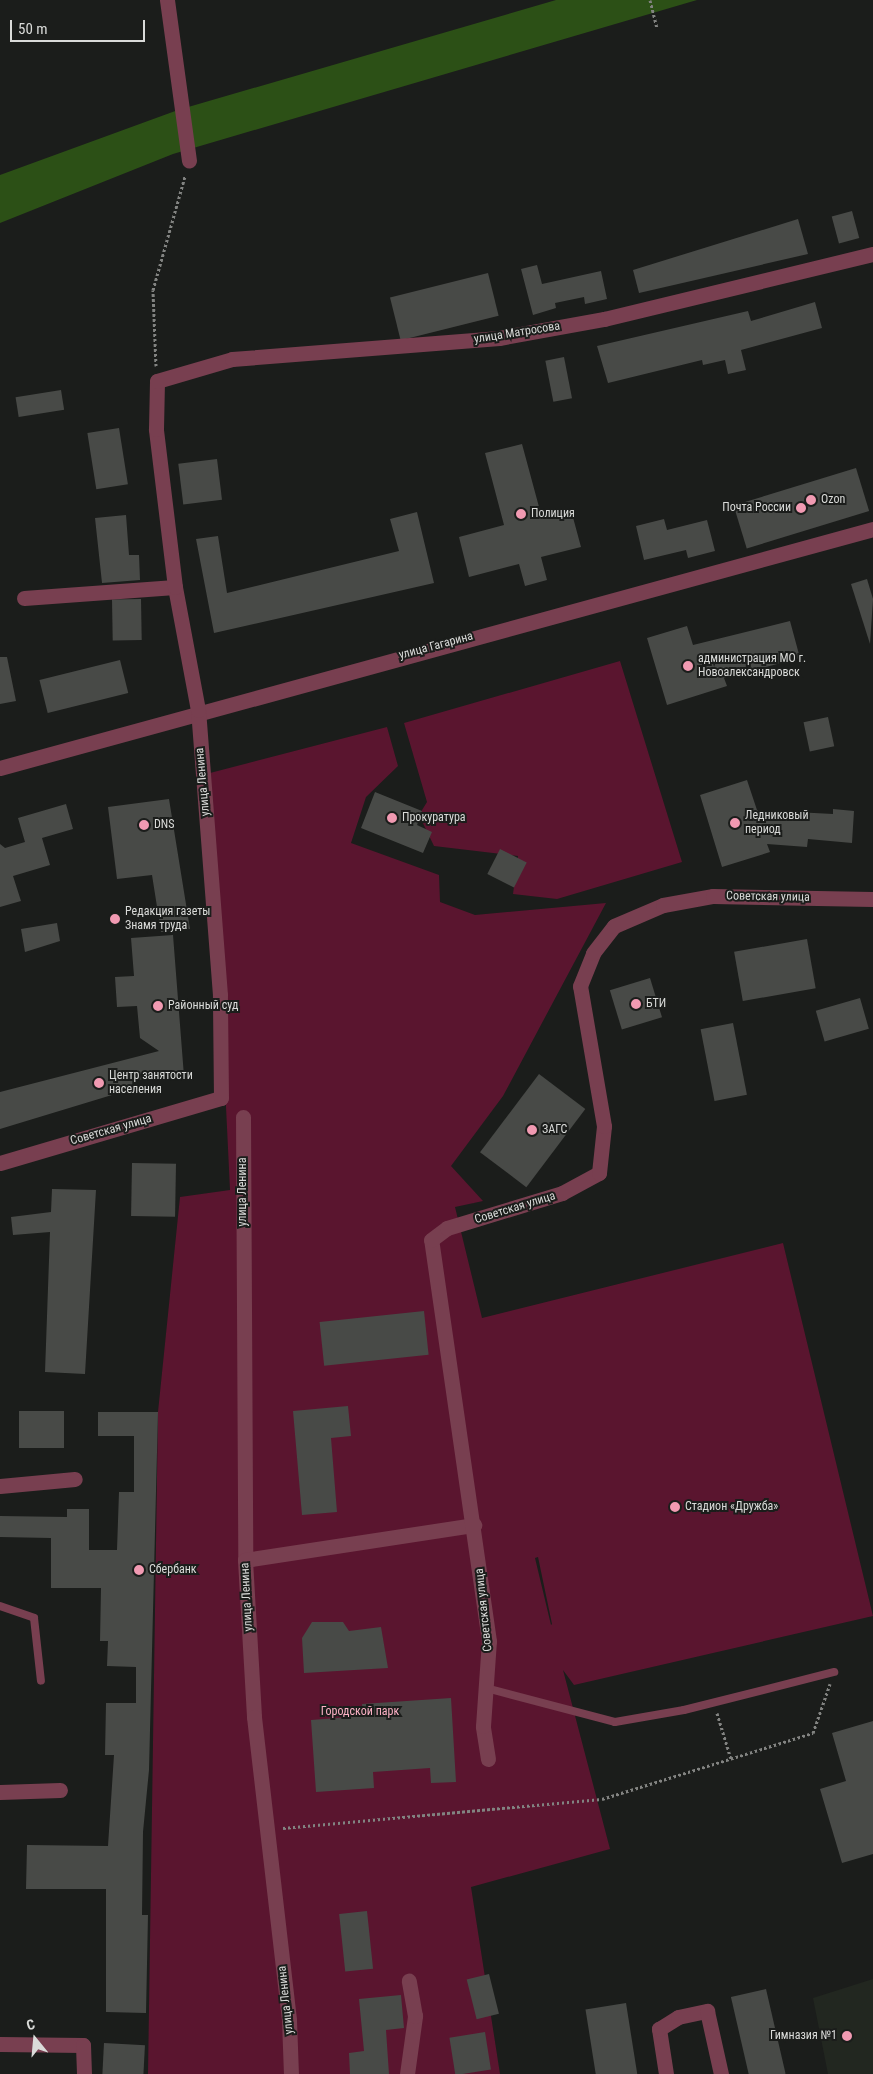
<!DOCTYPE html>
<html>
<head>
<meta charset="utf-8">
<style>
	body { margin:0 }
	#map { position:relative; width:873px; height:2074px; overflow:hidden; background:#1b1d1b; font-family:"Roboto Condensed",sans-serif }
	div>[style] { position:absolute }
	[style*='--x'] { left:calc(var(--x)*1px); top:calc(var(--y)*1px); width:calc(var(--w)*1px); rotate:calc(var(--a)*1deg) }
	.built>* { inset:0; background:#222720 }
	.green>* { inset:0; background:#5a152f }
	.water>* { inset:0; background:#2c5016 }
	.building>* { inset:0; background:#484a47; transform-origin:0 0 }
	.path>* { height:3px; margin-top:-1.5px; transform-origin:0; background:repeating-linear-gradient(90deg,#828381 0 2.5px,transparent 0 5px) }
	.lane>* { height:8px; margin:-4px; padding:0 4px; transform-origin:4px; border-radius:4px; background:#783f50 }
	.street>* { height:15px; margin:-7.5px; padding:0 7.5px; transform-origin:7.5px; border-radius:7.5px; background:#783f50 }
	.dots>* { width:14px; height:14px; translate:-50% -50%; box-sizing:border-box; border:2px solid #1b1d1b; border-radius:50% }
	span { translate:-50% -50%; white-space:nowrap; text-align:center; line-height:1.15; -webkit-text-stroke:4px #1b1d1b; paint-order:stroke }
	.street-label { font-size:12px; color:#dadbd9 }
	.poi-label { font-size:12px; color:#dadbd9 }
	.left { translate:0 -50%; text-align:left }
	.right { translate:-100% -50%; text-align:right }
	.park-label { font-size:12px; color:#fdb2c6 }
	.north { position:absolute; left:10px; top:2014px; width:50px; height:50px; -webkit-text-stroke:4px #1b1d1b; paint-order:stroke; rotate:343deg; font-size:14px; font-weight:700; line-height:20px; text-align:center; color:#dadbd9 }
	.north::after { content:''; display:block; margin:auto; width:18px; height:22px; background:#dadbd9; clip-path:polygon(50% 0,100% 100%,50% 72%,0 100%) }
	.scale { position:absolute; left:10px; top:20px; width:135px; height:22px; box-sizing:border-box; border:2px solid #dadbd9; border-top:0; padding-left:6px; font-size:15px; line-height:18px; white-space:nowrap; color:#dadbd9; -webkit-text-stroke:4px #1b1d1b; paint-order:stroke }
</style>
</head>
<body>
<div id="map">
	<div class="built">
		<i style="clip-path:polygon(873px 1979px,873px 2074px,828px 2074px,813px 1998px)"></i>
	</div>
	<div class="green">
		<i style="clip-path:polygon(620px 661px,682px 862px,557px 899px,513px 894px,518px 856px,434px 846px,419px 815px,427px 802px,404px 723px)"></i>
		<i style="clip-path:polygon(evenodd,387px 727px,398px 766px,366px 797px,351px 843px,439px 875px,440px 902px,475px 915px,606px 903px,503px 1096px,451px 1166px,483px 1201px,455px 1207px,482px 1318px,783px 1243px,873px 1616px,574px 1685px,563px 1670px,610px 1849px,471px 1887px,500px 2074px,148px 2074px,158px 1412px,180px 1197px,230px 1190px,210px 773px,387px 727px,538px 1557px,552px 1624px,551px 1625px,535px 1558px,538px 1557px)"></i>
	</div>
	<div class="water">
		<i style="clip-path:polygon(556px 0,697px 0,173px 154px,0 223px,0 175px,178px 110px)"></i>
	</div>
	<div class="building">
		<i style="left:852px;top:211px;width:28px;height:21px;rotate:75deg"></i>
		<i style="clip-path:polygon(798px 219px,808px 254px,639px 293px,633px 270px)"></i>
		<i style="clip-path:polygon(537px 265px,542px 284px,601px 271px,607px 299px,585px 304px,584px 297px,555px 303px,556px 308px,533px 315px,521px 269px)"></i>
		<i style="left:488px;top:273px;width:44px;height:101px;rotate:76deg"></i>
		<i style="clip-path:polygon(815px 302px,822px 328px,741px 350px,746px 370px,728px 374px,725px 360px,703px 365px,702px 360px,608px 383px,597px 346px,748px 311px,751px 321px)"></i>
		<i style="left:564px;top:357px;width:42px;height:19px;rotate:79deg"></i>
		<i style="left:61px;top:390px;width:20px;height:46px;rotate:81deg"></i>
		<i style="left:119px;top:428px;width:57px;height:32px;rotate:81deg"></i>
		<i style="clip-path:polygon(522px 444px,542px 518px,571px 510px,581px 547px,541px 557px,547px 580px,525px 586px,519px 564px,469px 577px,459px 537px,504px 525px,485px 453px)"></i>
		<i style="left:217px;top:459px;width:41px;height:39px;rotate:83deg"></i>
		<i style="left:856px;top:468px;width:45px;height:128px;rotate:73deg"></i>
		<i style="clip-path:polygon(417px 512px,434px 583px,214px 633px,196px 539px,218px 536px,227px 593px,399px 551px,390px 519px)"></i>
		<i style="clip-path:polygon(126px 515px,129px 555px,139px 555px,140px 580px,102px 583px,95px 518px)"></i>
		<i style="clip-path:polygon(664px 519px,667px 530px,707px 520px,715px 551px,688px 558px,686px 550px,644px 560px,636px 526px)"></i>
		<i style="clip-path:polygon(867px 579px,873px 599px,870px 644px,851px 584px)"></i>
		<i style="left:141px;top:599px;width:41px;height:29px;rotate:89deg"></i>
		<i style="clip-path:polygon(790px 621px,800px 658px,724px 678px,727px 686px,667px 705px,647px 638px,687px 626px,693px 645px)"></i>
		<i style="clip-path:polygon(0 657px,7px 657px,16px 701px,0 704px)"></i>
		<i style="left:120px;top:660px;width:34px;height:83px;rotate:76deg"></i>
		<i style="left:828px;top:717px;width:30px;height:25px;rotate:78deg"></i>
		<i style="clip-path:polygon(747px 780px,757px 810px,833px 814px,833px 809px,854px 811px,852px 843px,808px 839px,807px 847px,767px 844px,770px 852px,722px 867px,700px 795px)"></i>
		<i style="clip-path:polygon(375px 792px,422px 811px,417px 825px,432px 832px,423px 853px,361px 828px)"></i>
		<i style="clip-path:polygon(169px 799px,190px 929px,161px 932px,152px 875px,117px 879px,108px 807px)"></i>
		<i style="clip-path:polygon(66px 804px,73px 829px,42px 838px,50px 865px,13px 876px,21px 901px,0 907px,0 844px,5px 848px,25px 842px,18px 818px)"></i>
		<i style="left:500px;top:849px;width:30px;height:28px;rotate:27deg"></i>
		<i style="clip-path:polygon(57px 923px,60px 941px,25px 952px,21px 929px)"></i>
		<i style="clip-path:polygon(173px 935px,184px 1076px,133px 1080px,135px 1088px,0 1129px,0 1092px,159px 1051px,140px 1038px,137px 1006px,117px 1007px,115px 977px,134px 976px,131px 938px)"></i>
		<i style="left:807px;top:939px;width:50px;height:74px;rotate:80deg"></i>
		<i style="left:650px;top:978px;width:41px;height:42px;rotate:73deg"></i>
		<i style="left:860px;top:998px;width:32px;height:46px;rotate:74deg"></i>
		<i style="left:733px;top:1023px;width:73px;height:33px;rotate:79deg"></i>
		<i style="left:539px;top:1074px;width:58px;height:98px;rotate:37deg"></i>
		<i style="left:132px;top:1163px;width:44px;height:53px;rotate:1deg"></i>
		<i style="clip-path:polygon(52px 1189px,96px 1190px,85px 1374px,45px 1372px,50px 1232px,13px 1235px,11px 1217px,51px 1212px)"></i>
		<i style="left:424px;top:1311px;width:44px;height:105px;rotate:84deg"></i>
		<i style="clip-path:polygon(348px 1406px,351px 1436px,331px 1438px,337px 1512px,302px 1515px,293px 1411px)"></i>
		<i style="left:19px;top:1411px;width:45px;height:37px"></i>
		<i style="clip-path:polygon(98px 1412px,158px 1412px,149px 1770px,143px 1832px,142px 1915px,148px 1915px,146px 2013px,106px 2012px,106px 1889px,26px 1889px,27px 1845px,108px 1846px,114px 1755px,105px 1755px,106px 1703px,136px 1703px,136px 1667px,107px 1666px,108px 1641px,100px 1641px,101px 1588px,51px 1588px,51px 1538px,0 1537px,0 1516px,67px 1517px,67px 1509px,89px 1509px,89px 1550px,117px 1550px,119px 1492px,134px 1492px,134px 1436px,98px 1436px)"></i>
		<i style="clip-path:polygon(312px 1622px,343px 1622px,349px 1631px,381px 1627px,388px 1668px,304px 1673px,302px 1638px)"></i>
		<i style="clip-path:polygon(451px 1698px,456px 1782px,431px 1783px,430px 1768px,373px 1772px,374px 1788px,316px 1792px,311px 1720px,363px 1716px,362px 1704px)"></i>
		<i style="clip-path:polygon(873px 1721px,873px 1854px,842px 1863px,820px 1789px,846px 1781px,832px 1733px)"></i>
		<i style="left:367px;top:1911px;width:58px;height:28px;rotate:84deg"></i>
		<i style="left:489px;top:1974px;width:41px;height:23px;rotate:76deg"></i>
		<i style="left:766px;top:1989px;width:87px;height:36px;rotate:77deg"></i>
		<i style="clip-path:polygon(401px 1995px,404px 2028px,386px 2030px,389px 2074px,350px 2074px,349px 2053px,364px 2051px,359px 1999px)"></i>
		<i style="left:626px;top:2003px;width:72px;height:41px;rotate:81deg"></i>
		<i style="left:485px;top:2032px;width:38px;height:36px;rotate:81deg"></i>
		<i style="left:104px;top:2043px;width:41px;height:31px;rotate:3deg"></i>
	</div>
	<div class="path">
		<i style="--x:650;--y:0;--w:29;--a:76"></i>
		<i style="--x:156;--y:366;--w:76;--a:-92.3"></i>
		<i style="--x:153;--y:290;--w:118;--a:-74.3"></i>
		<i style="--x:717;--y:1713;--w:48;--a:73.1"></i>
		<i style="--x:283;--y:1828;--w:320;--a:-5.2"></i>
		<i style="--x:602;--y:1799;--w:221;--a:-17.4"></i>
		<i style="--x:813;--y:1733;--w:52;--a:-70.9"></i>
	</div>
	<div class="lane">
		<i style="--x:0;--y:1606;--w:36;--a:19"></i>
		<i style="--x:34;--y:1618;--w:63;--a:83.7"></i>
		<i style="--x:486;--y:1688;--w:133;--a:14.8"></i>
		<i style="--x:615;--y:1722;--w:70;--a:-9.9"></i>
		<i style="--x:684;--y:1710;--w:155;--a:-14.2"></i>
	</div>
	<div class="street">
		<i style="--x:167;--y:0;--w:162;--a:82.2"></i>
		<i style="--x:24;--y:598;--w:151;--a:-4.2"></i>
		<i style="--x:0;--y:768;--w:905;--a:-15.31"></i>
		<i style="--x:243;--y:1117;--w:443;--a:89.7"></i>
		<i style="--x:245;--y:1560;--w:157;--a:86.7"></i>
		<i style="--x:254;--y:1717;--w:305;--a:83.4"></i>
		<i style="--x:289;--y:2020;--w:54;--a:87.9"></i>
		<i style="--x:0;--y:1163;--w:230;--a:-16.4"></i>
		<i style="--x:221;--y:1098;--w:103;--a:-90.6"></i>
		<i style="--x:220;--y:995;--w:286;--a:-94.4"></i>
		<i style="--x:198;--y:710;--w:125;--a:-100.6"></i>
		<i style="--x:175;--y:587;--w:159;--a:-96.9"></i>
		<i style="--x:156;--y:429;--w:48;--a:-88.8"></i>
		<i style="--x:157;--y:381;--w:78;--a:-16.3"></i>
		<i style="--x:232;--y:359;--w:268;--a:-4.5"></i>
		<i style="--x:499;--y:338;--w:107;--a:-10.3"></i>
		<i style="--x:604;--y:319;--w:277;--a:-13.6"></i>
		<i style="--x:0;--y:1486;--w:75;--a:-5.3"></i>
		<i style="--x:245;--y:1560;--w:232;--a:-8.7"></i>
		<i style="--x:488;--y:1759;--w:33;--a:-99"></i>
		<i style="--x:483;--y:1726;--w:85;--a:-86"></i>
		<i style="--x:489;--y:1641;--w:405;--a:-98.2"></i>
		<i style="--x:431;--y:1240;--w:20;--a:-37"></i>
		<i style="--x:447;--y:1228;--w:120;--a:-16.9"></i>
		<i style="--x:562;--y:1193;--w:42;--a:-28.4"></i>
		<i style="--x:599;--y:1173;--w:47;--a:-83.9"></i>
		<i style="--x:604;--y:1126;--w:142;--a:-99.7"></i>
		<i style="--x:580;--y:986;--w:35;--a:-68"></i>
		<i style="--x:593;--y:953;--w:34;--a:-52"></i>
		<i style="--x:614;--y:926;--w:53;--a:-23.2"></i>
		<i style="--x:663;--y:905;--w:51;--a:-10.2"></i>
		<i style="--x:713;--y:896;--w:160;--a:1.1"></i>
		<i style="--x:0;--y:1792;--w:60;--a:-1.9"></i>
		<i style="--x:0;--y:2044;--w:83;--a:0.7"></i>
		<i style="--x:83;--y:2045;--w:29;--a:88"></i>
		<i style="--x:407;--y:2074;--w:59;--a:-82.1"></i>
		<i style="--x:415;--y:2016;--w:36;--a:-100"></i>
		<i style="--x:666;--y:2074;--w:46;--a:-98.8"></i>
		<i style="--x:659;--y:2029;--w:22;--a:-32"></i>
		<i style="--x:678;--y:2017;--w:30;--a:-12"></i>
		<i style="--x:707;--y:2011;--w:65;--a:77.5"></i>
	</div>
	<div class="dots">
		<i style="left:811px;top:500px;background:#f19ab2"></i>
		<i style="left:801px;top:508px;background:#f19ab2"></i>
		<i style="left:521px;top:514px;background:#f19ab2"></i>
		<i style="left:688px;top:666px;background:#f19ab2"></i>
		<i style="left:392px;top:818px;background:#f19ab2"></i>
		<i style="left:735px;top:823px;background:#f19ab2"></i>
		<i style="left:144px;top:825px;background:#f19ab2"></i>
		<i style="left:115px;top:919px;background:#f19ab2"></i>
		<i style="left:636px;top:1004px;background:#f19ab2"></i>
		<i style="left:158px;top:1006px;background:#f19ab2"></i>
		<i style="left:99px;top:1083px;background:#f19ab2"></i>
		<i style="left:532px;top:1130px;background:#f19ab2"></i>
		<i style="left:675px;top:1507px;background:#f19ab2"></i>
		<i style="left:139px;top:1570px;background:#f19ab2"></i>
		<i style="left:847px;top:2036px;background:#f19ab2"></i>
	</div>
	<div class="street-label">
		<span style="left:517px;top:333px;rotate:-9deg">улица Матросова</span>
		<span style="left:436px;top:646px;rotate:-15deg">улица Гагарина</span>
		<span style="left:203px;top:782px;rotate:-95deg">улица Ленина</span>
		<span style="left:768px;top:897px;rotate:1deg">Советская улица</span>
		<span style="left:111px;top:1130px;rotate:-16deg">Советская улица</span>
		<span style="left:243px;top:1192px;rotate:-90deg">улица Ленина</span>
		<span style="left:515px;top:1208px;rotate:-17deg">Советская улица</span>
		<span style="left:247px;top:1597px;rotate:-93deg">улица Ленина</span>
		<span style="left:484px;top:1610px;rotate:-96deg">Советская улица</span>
		<span style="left:286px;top:2000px;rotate:-96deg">улица Ленина</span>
	</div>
	<div class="poi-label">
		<span class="left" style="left:821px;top:500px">Ozon</span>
		<span class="right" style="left:791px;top:508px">Почта России</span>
		<span class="left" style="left:531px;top:514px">Полиция</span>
		<span class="left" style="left:698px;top:666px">администрация МО г.<br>Новоалександровск</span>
		<span class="left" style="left:745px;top:823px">Ледниковый<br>период</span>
		<span class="left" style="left:402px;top:818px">Прокуратура</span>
		<span class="left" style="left:154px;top:825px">DNS</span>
		<span class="left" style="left:125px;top:919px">Редакция газеты<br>Знамя труда</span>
		<span class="left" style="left:646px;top:1004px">БТИ</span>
		<span class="left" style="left:168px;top:1006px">Районный суд</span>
		<span class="left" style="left:109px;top:1083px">Центр занятости<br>населения</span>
		<span class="left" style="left:542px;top:1130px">ЗАГС</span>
		<span class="left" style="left:685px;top:1507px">Стадион «Дружба»</span>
		<span class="left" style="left:149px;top:1570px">Сбербанк</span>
		<span class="right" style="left:837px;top:2036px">Гимназия №1</span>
	</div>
	<div class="park-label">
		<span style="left:360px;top:1712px">Городской парк</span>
	</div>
	<div class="north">С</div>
	<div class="scale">50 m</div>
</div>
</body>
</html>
